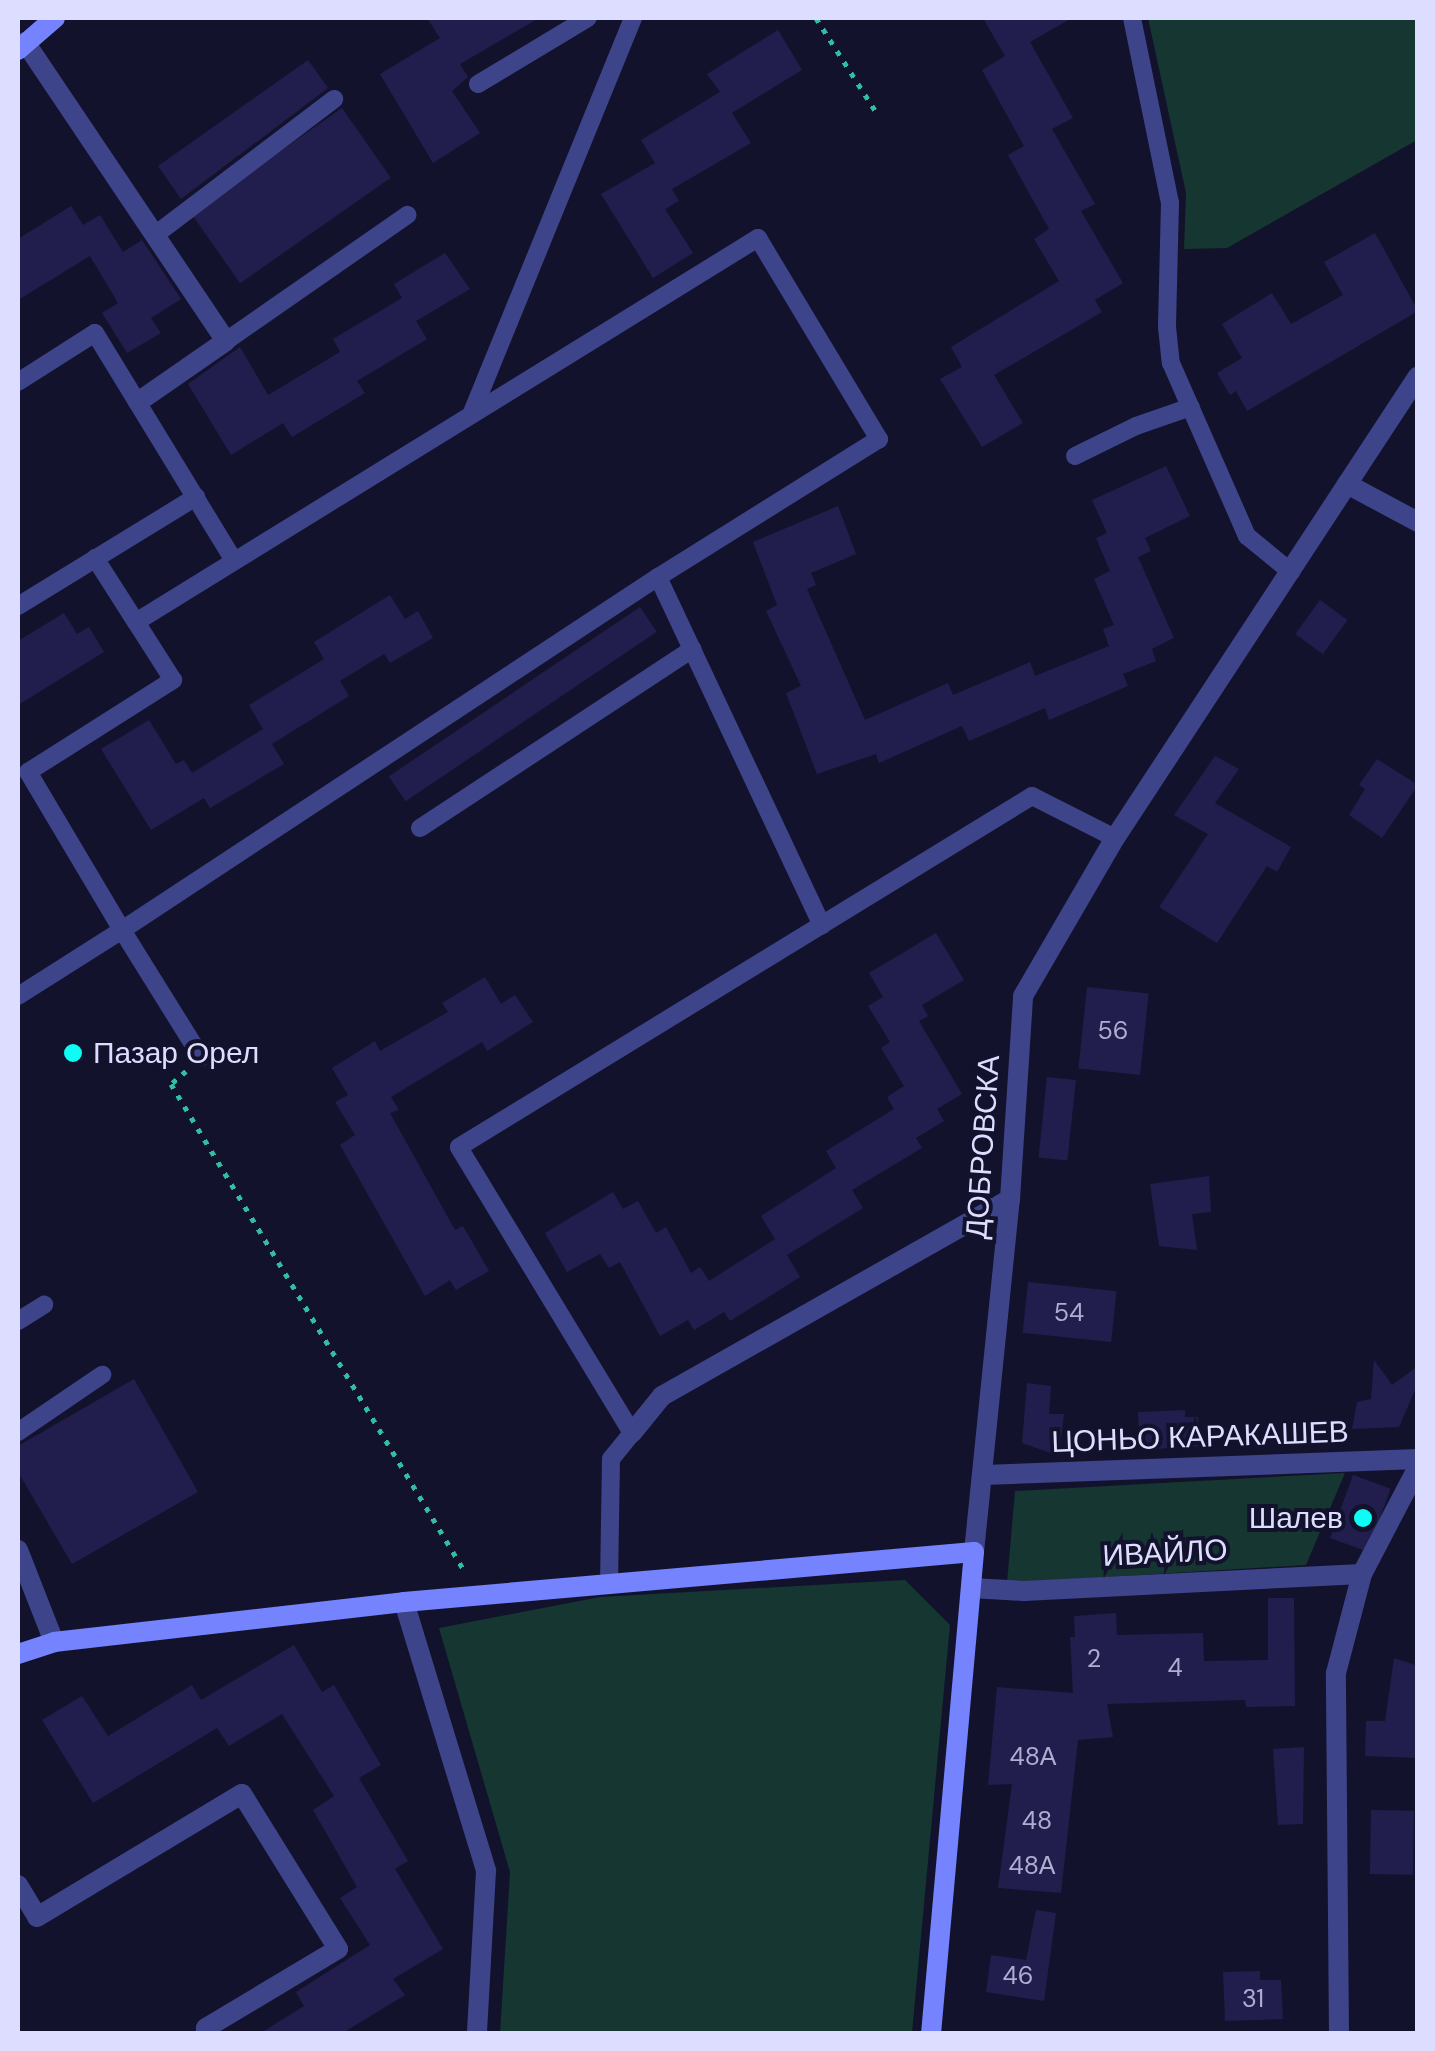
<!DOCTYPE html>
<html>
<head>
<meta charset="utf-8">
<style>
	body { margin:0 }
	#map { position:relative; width:1435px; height:2051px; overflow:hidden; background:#13122c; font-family:"DM Sans",sans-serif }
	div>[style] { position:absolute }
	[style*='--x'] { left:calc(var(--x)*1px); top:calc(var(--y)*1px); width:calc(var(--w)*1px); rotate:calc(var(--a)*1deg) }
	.green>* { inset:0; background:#153631 }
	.building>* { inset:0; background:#211e4d; transform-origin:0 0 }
	.path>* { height:5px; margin-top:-2.5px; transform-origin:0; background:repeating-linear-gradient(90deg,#32bea3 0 5px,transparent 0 13px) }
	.lane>* { height:18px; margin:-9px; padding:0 9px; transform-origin:9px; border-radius:9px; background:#3d448a }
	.street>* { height:20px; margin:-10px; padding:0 10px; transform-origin:10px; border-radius:10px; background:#3d448a }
	.secondary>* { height:20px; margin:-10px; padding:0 10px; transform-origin:10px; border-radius:10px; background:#7583fe }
	.dots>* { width:28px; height:28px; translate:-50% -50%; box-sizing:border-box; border:5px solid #13122c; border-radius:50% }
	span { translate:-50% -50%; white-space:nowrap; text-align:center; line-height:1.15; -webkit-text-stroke:8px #13122c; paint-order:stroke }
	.number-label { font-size:25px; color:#aeadd2 }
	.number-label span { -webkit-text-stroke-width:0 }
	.poi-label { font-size:30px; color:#ddf }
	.left { translate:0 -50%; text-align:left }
	.right { translate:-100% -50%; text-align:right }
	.street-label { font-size:30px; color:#ddf }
	.frame { position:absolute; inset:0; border:20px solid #ddf; pointer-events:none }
</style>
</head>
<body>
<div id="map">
	<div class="green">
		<i style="clip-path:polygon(1148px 18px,1417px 18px,1417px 140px,1227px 248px,1184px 249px,1186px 193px)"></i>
		<i style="clip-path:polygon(1345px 1473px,1306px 1565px,1007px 1583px,1015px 1491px)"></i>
		<i style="clip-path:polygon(905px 1580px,950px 1625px,912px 2033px,500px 2033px,510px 1872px,439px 1628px,600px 1597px)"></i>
	</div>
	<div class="building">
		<i style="clip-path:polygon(427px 18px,539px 18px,460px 64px,468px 77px,452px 91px,480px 133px,433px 163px,380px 74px,440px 38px)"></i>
		<i style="clip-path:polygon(983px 18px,1072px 18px,1030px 42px,1073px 118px,1052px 129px,1095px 204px,1081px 211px,1123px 283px,1095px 300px,1102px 312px,994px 375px,1023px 423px,982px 447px,940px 379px,962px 367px,951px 347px,1059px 281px,1034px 239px,1049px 229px,1008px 155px,1024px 146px,982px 70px,1005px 56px)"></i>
		<i style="clip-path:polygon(778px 30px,802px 70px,732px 113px,751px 143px,672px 189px,679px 201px,665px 209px,693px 253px,653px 278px,601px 194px,655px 163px,641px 140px,720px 92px,707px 74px)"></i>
		<i style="clip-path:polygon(308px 60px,328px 88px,181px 199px,158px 166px)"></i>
		<i style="left:342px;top:108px;width:85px;height:184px;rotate:55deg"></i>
		<i style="clip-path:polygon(71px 206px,83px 225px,100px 215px,123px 252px,142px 240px,181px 299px,151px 318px,161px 333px,127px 353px,102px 313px,118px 303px,90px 256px,18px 300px,18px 239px)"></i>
		<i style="clip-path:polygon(1375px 233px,1418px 311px,1247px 411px,1236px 391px,1230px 395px,1217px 373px,1242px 358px,1222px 324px,1272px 293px,1291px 324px,1343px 295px,1324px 262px)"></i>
		<i style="clip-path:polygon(445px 253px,470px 289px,416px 321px,427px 339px,357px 381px,365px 393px,292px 437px,283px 423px,231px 455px,188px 384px,240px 347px,268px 395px,340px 352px,333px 339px,402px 298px,394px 284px)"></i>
		<i style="clip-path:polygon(1166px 466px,1190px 516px,1145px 538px,1151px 551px,1138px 557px,1174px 638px,1152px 649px,1156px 661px,1123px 674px,1128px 686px,1049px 720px,1045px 708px,969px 741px,962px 726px,879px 763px,876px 754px,817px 774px,786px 693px,801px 686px,766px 611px,777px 605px,753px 542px,838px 506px,856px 554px,811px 573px,816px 585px,807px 589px,865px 720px,948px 683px,953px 695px,1030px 662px,1035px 676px,1109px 646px,1103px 629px,1114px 625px,1094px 579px,1110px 571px,1096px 538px,1107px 533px,1092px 500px)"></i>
		<i style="clip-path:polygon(390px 595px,405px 619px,418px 611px,433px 638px,390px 663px,384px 654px,340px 681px,349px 696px,272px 744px,284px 764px,210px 808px,204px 798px,151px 830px,101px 749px,149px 720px,176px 764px,184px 760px,192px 773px,263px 729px,249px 705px,324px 659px,314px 642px)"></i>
		<i style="left:1320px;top:600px;width:34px;height:42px;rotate:36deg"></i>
		<i style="left:640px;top:607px;width:30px;height:303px;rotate:56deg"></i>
		<i style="clip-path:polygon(64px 613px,77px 634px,89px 627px,104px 652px,18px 705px,18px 641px)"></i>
		<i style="clip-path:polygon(1215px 756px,1239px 769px,1215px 803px,1291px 847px,1277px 872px,1267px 866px,1217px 943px,1159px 907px,1208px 834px,1174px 815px)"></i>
		<i style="clip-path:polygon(1377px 759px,1418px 785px,1382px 838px,1349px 815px,1365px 789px,1359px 785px)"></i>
		<i style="clip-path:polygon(936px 933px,964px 980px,922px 1005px,928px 1016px,919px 1021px,962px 1094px,937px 1109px,944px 1121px,916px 1138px,922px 1148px,852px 1190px,863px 1208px,787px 1255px,800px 1277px,730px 1321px,724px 1312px,694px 1330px,688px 1320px,660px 1336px,620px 1262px,609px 1268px,600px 1254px,567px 1272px,545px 1233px,613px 1192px,623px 1209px,638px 1201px,656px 1233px,666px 1227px,691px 1273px,700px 1267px,709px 1281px,775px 1239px,761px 1216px,836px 1168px,826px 1151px,894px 1109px,887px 1097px,904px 1086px,881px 1048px,890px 1042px,868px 1006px,883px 997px,869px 973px)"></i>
		<i style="clip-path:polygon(485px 977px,501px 1004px,515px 995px,533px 1022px,487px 1051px,482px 1042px,391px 1097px,399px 1110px,390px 1113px,455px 1230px,463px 1226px,489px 1271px,456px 1290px,450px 1280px,425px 1296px,340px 1145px,355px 1135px,335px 1102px,348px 1095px,332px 1068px,375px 1041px,380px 1051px,448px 1012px,442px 1003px)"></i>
		<i style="left:1087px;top:987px;width:62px;height:82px;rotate:6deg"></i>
		<i style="left:1047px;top:1077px;width:29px;height:81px;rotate:6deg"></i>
		<i style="clip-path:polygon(1209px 1176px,1211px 1212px,1192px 1214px,1197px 1250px,1159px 1246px,1150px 1184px)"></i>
		<i style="left:1028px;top:1282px;width:89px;height:51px;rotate:6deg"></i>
		<i style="clip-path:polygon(1374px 1360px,1392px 1385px,1418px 1366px,1418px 1383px,1399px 1427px,1352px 1429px,1357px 1402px,1371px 1399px)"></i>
		<i style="clip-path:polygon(134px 1379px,198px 1492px,72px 1564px,18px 1472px,18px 1446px)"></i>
		<i style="clip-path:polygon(1027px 1383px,1051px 1386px,1049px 1414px,1064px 1414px,1059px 1456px,1022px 1443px)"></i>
		<i style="clip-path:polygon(1185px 1410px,1185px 1417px,1198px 1417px,1200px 1446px,1140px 1450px,1138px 1412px)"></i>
		<i style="left:1353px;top:1475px;width:40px;height:67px;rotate:20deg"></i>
		<i style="clip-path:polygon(1268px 1598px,1294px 1598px,1295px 1706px,1246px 1707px,1245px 1700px,1107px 1704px,1113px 1737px,1078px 1740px,1061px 1893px,998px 1888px,1012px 1784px,988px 1785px,997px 1687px,1073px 1693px,1070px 1637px,1075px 1637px,1074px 1616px,1116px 1613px,1117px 1635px,1203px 1633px,1204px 1661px,1268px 1660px)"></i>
		<i style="clip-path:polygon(294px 1645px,322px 1692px,334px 1685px,381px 1765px,359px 1778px,408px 1861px,395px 1869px,443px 1949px,393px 1979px,405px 1995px,341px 2034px,259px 2034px,304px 2006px,296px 1992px,370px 1945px,340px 1898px,357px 1887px,313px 1810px,334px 1796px,282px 1714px,229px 1746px,217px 1728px,93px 1803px,42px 1720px,82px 1696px,108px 1736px,192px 1685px,201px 1700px)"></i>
		<i style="clip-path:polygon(1394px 1658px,1418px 1666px,1418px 1758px,1365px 1756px,1366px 1721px,1385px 1721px)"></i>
		<i style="clip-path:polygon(1304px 1747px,1303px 1824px,1278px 1825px,1273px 1749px)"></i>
		<i style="left:1371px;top:1810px;width:43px;height:64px;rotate:1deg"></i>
		<i style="clip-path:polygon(1036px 1910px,1056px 1913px,1044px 2001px,986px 1992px,991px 1955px,1026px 1960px)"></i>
		<i style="clip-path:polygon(1260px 1971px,1260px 1980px,1281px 1980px,1283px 2019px,1225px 2021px,1223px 1972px)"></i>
	</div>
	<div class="path">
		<i style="--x:816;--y:18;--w:112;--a:57.4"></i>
		<i style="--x:186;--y:1071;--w:20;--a:139"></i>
		<i style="--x:171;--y:1084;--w:570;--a:58.93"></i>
	</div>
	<div class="lane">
		<i style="--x:1132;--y:18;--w:189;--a:78.4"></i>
		<i style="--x:1170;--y:203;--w:124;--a:91.4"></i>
		<i style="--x:1167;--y:327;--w:36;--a:84"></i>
		<i style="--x:1171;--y:363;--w:189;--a:66.3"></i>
		<i style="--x:1247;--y:536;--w:57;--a:39.3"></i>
		<i style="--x:478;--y:84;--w:128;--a:-31"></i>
		<i style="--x:155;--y:235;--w:225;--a:-37.2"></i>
		<i style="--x:226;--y:341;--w:221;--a:-34.8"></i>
		<i style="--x:18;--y:382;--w:91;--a:-32.5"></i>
		<i style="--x:95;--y:333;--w:267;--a:58.6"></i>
		<i style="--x:471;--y:415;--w:429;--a:-67.8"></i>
		<i style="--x:1075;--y:456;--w:68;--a:-26.2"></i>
		<i style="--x:1136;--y:426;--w:58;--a:-19.1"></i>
		<i style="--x:95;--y:558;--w:76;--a:57.4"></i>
		<i style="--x:658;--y:577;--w:642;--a:146.63"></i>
		<i style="--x:122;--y:930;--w:184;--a:-120.7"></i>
		<i style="--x:28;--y:772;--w:172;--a:-32.4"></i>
		<i style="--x:173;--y:680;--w:69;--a:-122.5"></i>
		<i style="--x:136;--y:622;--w:731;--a:-31.69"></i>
		<i style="--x:758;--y:238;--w:235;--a:59"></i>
		<i style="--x:879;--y:439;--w:261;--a:148"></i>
		<i style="--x:658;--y:577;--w:385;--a:64.8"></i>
		<i style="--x:18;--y:606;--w:209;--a:-31.5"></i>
		<i style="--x:420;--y:828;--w:326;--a:-33.3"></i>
		<i style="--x:18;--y:996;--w:123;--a:-32.4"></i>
		<i style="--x:122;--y:930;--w:150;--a:58.1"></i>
		<i style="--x:18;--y:1321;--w:31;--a:-32"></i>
		<i style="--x:18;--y:1432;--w:102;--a:-34.2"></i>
		<i style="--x:609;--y:1585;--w:126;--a:-89.1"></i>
		<i style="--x:611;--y:1459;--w:33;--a:-51"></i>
		<i style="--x:632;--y:1433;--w:334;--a:-121.2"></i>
		<i style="--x:459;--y:1147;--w:672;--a:-31.49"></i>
		<i style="--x:1032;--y:796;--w:93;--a:26.8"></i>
	</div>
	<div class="street">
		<i style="--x:25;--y:42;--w:360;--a:56.1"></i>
		<i style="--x:226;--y:341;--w:107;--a:145.3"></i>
		<i style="--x:1347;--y:484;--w:81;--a:28.2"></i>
		<i style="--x:632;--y:1433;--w:48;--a:-51"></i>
		<i style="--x:662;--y:1396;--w:400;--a:-29.5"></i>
		<i style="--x:984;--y:1475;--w:434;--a:-2.1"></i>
		<i style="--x:18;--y:1550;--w:99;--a:68.6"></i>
		<i style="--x:974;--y:1552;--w:355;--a:-84.2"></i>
		<i style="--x:1010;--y:1199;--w:203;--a:-86.3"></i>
		<i style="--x:1023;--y:996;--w:183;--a:-59.8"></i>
		<i style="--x:1115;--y:838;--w:552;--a:-56.74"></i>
		<i style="--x:971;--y:1588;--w:53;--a:3.2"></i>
		<i style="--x:1024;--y:1591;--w:338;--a:-2.9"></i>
		<i style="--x:404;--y:1602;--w:281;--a:73"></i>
		<i style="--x:486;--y:1871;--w:163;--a:93.2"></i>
		<i style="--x:18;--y:1885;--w:37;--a:59"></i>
		<i style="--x:37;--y:1917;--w:239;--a:-31"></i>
		<i style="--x:242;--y:1794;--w:182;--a:58.2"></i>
		<i style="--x:338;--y:1949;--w:154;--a:149.1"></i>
		<i style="--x:206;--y:2028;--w:6;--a:90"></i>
		<i style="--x:1339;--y:2034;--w:361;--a:-90.5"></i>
		<i style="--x:1336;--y:1673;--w:102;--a:-75.3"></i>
		<i style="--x:1362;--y:1574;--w:121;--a:-62.4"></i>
	</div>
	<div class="secondary">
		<i style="--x:18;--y:50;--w:49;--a:-40.9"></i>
		<i style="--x:18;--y:1654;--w:38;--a:-18"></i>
		<i style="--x:54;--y:1642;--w:352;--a:-6.5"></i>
		<i style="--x:404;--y:1602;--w:572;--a:-5.01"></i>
		<i style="--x:974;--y:1552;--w:484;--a:95.1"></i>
	</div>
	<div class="dots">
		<i style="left:73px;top:1053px;background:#0bfdf6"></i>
		<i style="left:1363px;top:1518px;background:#0bfdf6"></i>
	</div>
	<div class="number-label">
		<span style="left:1113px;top:1031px">56</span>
		<span style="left:1069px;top:1313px">54</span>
		<span style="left:1094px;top:1659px">2</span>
		<span style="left:1175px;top:1668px">4</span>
		<span style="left:1033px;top:1757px">48А</span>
		<span style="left:1037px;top:1821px">48</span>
		<span style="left:1032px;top:1866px">48А</span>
		<span style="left:1018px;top:1976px">46</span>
		<span style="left:1253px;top:1999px">31</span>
	</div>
	<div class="poi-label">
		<span class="left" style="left:93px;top:1053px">Пазар Орел</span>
		<span class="right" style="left:1343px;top:1518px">Шалев</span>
	</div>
	<div class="street-label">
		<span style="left:983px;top:1147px;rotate:-86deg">ДОБРОВСКА</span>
		<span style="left:1200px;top:1437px;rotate:-2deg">ЦОНЬО КАРАКАШЕВ</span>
		<span style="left:1165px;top:1553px;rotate:-3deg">ИВАЙЛО</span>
	</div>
	<div class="frame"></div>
</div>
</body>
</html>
